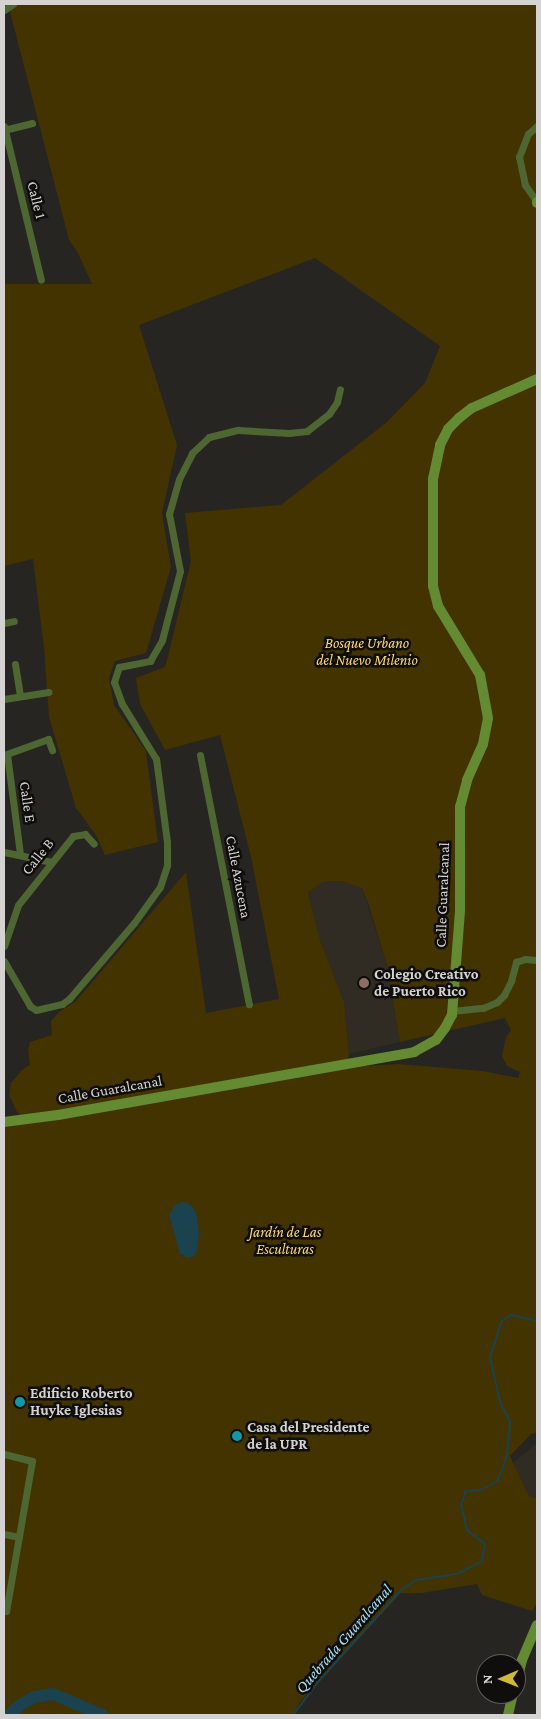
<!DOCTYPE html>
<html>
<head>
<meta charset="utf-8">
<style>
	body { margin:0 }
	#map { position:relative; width:541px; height:1719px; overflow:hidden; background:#262521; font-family:"Crimson Pro",serif }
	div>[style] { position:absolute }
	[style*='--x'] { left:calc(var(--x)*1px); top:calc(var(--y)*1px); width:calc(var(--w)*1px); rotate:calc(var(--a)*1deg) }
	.built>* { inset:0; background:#302c23 }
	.green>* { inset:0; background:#423300 }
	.water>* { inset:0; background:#1a424f }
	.stream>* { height:2px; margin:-1px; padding:0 1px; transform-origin:1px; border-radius:1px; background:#1a424f }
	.river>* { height:12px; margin:-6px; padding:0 6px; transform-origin:6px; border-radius:6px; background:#1a424f }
	.street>* { height:7px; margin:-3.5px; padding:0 3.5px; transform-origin:3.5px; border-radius:3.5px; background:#4e6631 }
	.secondary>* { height:10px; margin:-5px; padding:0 5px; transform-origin:5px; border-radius:5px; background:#648b32 }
	.dots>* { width:14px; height:14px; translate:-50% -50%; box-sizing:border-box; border:2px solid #0f0e0c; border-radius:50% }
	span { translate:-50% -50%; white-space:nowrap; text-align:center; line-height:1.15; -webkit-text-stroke:5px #0f0e0c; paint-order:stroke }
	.street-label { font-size:15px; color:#d4d3d1 }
	.park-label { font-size:15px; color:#fcd977; font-style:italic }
	.poi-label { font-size:15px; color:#d4d3d1; font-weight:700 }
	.left { translate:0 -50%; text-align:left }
	.water-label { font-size:16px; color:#a9dff3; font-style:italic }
	.frame { position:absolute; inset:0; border:5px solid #d4d3d1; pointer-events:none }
	.north { position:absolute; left:476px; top:1654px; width:50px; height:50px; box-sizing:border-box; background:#0f0e0c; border:1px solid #5e5d5b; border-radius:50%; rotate:269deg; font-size:14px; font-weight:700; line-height:20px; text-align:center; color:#d4d3d1 }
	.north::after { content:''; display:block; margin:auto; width:18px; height:22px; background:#ceb938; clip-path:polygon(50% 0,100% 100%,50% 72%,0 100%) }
</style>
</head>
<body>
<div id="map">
	<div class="built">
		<i style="clip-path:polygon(341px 881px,362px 888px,387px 965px,400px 1042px,349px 1054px,344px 1002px,321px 943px,308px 893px,323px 882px)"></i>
		<i style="clip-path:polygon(537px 1443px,537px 1498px,529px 1496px,513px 1463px)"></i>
	</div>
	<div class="green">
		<i style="clip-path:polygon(evenodd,8px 4px,537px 4px,537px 1432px,531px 1434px,510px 1456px,529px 1496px,537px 1498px,537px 1603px,532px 1611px,482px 1595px,477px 1584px,422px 1593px,401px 1593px,301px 1701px,292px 1715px,4px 1715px,4px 1125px,24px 1118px,17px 1112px,9px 1095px,11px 1083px,22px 1070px,30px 1065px,28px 1050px,30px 1042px,52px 1035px,51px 1021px,59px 1012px,76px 1001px,186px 872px,206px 1013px,279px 999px,251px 857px,220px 735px,165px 750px,140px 704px,136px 678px,165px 667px,168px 656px,191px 561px,185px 513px,281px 505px,387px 422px,425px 383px,440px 346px,315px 258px,139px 325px,177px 445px,162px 513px,171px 567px,146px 653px,115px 661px,109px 678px,114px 705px,146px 751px,158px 842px,105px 855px,96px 835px,76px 808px,49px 717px,44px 648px,33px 559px,4px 566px,4px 284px,92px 284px,77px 251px,69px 240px,8px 4px,341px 881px,362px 888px,369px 906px,387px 965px,400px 1042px,505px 1018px,511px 1030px,506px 1037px,502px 1056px,507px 1066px,520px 1072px,518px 1078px,483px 1071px,399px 1064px,347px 1067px,349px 1054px,344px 1002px,321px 943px,308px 893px,323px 882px,341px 881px)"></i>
	</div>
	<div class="water">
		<i style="clip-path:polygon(181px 1202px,188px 1203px,193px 1207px,197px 1216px,199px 1235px,197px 1250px,194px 1256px,188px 1258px,180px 1254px,169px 1215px,175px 1205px)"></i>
	</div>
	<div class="stream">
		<i style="--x:293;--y:1715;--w:41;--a:-52.9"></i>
		<i style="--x:318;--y:1682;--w:125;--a:-47.9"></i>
		<i style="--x:402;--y:1589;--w:17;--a:-33"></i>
		<i style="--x:416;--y:1580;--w:41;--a:-8.3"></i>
		<i style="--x:457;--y:1574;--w:28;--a:-27"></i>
		<i style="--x:482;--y:1561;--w:17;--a:-80"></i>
		<i style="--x:485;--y:1544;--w:23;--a:-142"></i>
		<i style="--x:467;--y:1530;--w:26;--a:-103"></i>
		<i style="--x:461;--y:1505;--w:15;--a:-70"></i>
		<i style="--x:466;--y:1491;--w:15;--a:-4"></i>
		<i style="--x:481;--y:1490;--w:20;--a:-30"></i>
		<i style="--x:498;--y:1480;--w:26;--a:-69"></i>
		<i style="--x:507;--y:1456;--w:34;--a:-85"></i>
		<i style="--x:510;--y:1422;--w:22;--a:-117"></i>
		<i style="--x:500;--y:1402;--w:46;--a:-102.5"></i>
		<i style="--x:490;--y:1357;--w:38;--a:-72"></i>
		<i style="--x:502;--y:1321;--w:11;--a:-34"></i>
		<i style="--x:511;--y:1315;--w:27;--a:13"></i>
	</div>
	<div class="river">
		<i style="--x:9;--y:1715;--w:15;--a:-42"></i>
		<i style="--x:20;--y:1705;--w:16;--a:-30"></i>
		<i style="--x:34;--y:1697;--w:19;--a:-9"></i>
		<i style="--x:53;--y:1694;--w:53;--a:23.2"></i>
	</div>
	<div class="street">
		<i style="--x:4;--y:10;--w:11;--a:-34"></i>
		<i style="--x:4;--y:126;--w:158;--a:76.5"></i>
		<i style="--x:4;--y:130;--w:29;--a:-14"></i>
		<i style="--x:537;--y:202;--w:21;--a:-125"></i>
		<i style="--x:525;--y:185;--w:29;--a:-102"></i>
		<i style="--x:519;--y:157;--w:25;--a:-69"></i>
		<i style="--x:528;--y:134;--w:12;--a:-42"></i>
		<i style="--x:4;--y:623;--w:10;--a:-11"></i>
		<i style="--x:15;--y:664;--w:32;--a:81"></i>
		<i style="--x:4;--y:699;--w:45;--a:-9"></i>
		<i style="--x:7;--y:754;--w:101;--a:82.6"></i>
		<i style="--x:4;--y:755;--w:47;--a:-20"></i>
		<i style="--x:48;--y:739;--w:12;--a:70"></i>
		<i style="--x:200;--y:755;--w:254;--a:78.9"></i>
		<i style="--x:4;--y:852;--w:49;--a:11.8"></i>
		<i style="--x:4;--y:946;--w:43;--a:-71.1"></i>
		<i style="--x:18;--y:905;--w:88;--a:-51.4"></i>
		<i style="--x:73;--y:836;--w:12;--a:-9"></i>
		<i style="--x:85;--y:834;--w:13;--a:48"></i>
		<i style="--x:4;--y:961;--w:52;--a:60"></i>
		<i style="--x:30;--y:1006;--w:7;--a:34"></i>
		<i style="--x:36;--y:1010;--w:27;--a:-13"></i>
		<i style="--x:62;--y:1004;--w:9;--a:-36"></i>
		<i style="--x:69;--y:999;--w:100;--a:-49.5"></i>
		<i style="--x:134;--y:923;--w:44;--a:-54.2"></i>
		<i style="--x:160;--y:887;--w:23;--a:-72"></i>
		<i style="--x:167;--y:865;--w:23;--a:-90"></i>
		<i style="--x:167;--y:842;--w:84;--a:-97.5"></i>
		<i style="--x:156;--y:759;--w:65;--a:-121.7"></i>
		<i style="--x:122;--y:704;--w:23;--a:-110"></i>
		<i style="--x:114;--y:682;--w:16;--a:-72"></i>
		<i style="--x:119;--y:667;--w:32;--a:-11"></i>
		<i style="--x:150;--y:661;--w:24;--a:-60"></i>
		<i style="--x:162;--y:640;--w:71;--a:-75.4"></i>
		<i style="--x:180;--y:571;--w:58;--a:-100.9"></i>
		<i style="--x:169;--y:514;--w:36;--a:-74"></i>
		<i style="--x:179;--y:479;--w:29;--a:-63"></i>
		<i style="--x:192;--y:453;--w:23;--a:-43"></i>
		<i style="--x:209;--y:437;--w:30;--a:-14"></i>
		<i style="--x:238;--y:430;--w:51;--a:3.4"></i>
		<i style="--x:289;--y:433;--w:18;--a:-6"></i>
		<i style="--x:307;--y:431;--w:28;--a:-38"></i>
		<i style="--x:329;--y:414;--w:14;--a:-56"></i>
		<i style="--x:337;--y:402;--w:13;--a:-77"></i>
		<i style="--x:452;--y:1011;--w:31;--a:-6"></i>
		<i style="--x:483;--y:1008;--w:15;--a:-23"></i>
		<i style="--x:497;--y:1002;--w:10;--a:-45"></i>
		<i style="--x:504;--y:995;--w:16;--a:-63"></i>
		<i style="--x:511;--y:981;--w:20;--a:-75"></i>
		<i style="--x:516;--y:962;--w:9;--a:-18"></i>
		<i style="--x:525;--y:959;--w:11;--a:5"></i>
		<i style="--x:4;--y:1454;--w:29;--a:14"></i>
		<i style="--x:32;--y:1461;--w:152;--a:99.8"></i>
		<i style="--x:6;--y:1611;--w:2;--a:-153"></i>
		<i style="--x:4;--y:1534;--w:15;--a:11"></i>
	</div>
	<div class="secondary">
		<i style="--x:537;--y:202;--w:1;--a:90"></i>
		<i style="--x:4;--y:1122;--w:54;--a:-7.4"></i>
		<i style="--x:58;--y:1115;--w:362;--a:-10"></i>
		<i style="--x:414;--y:1052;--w:25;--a:-29"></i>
		<i style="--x:436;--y:1040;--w:15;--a:-53"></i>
		<i style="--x:445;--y:1028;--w:15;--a:-62"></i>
		<i style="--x:452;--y:1015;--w:104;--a:-85.6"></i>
		<i style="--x:460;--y:911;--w:104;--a:-90"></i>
		<i style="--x:460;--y:807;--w:28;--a:-75"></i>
		<i style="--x:467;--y:780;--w:39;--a:-66"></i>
		<i style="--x:483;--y:744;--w:26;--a:-79"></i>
		<i style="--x:488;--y:718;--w:44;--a:-100.5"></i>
		<i style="--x:480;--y:675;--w:81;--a:-121.3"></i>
		<i style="--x:438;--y:606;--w:21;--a:-104"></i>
		<i style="--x:433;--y:586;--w:107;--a:-90"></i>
		<i style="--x:433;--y:479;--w:35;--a:-78"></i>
		<i style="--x:440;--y:445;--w:18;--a:-63"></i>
		<i style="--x:448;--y:429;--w:16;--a:-45"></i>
		<i style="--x:459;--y:418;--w:16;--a:-38"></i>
		<i style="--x:472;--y:408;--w:71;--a:-24"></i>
		<i style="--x:516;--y:1683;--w:24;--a:-75"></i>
		<i style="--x:522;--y:1660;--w:38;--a:-67"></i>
		<i style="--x:508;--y:1715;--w:22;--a:-77"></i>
	</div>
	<div class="dots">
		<i style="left:364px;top:983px;background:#8d6e63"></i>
		<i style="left:20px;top:1402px;background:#0f9aa8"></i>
		<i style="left:237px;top:1436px;background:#0f9aa8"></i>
	</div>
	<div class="street-label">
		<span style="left:36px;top:200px;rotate:76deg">Calle 1</span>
		<span style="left:27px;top:802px;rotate:82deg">Calle E</span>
		<span style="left:38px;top:857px;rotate:-51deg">Calle B</span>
		<span style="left:238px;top:877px;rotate:79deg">Calle Azucena</span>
		<span style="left:443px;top:895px;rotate:-88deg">Calle Guaralcanal</span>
		<span style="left:110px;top:1090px;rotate:-10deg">Calle Guaralcanal</span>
	</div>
	<div class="park-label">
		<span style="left:367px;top:652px">Bosque Urbano<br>del Nuevo Milenio</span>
		<span style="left:285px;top:1241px">Jardín de Las<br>Esculturas</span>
	</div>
	<div class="poi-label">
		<span class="left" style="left:374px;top:983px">Colegio Creativo<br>de Puerto Rico</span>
		<span class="left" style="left:30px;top:1402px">Edificio Roberto<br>Huyke Iglesias</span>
		<span class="left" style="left:247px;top:1436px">Casa del Presidente<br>de la UPR</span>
	</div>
	<div class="water-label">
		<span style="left:344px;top:1639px;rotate:-49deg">Quebrada Guaralcanal</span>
	</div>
	<div class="frame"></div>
	<div class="north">N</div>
</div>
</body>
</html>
